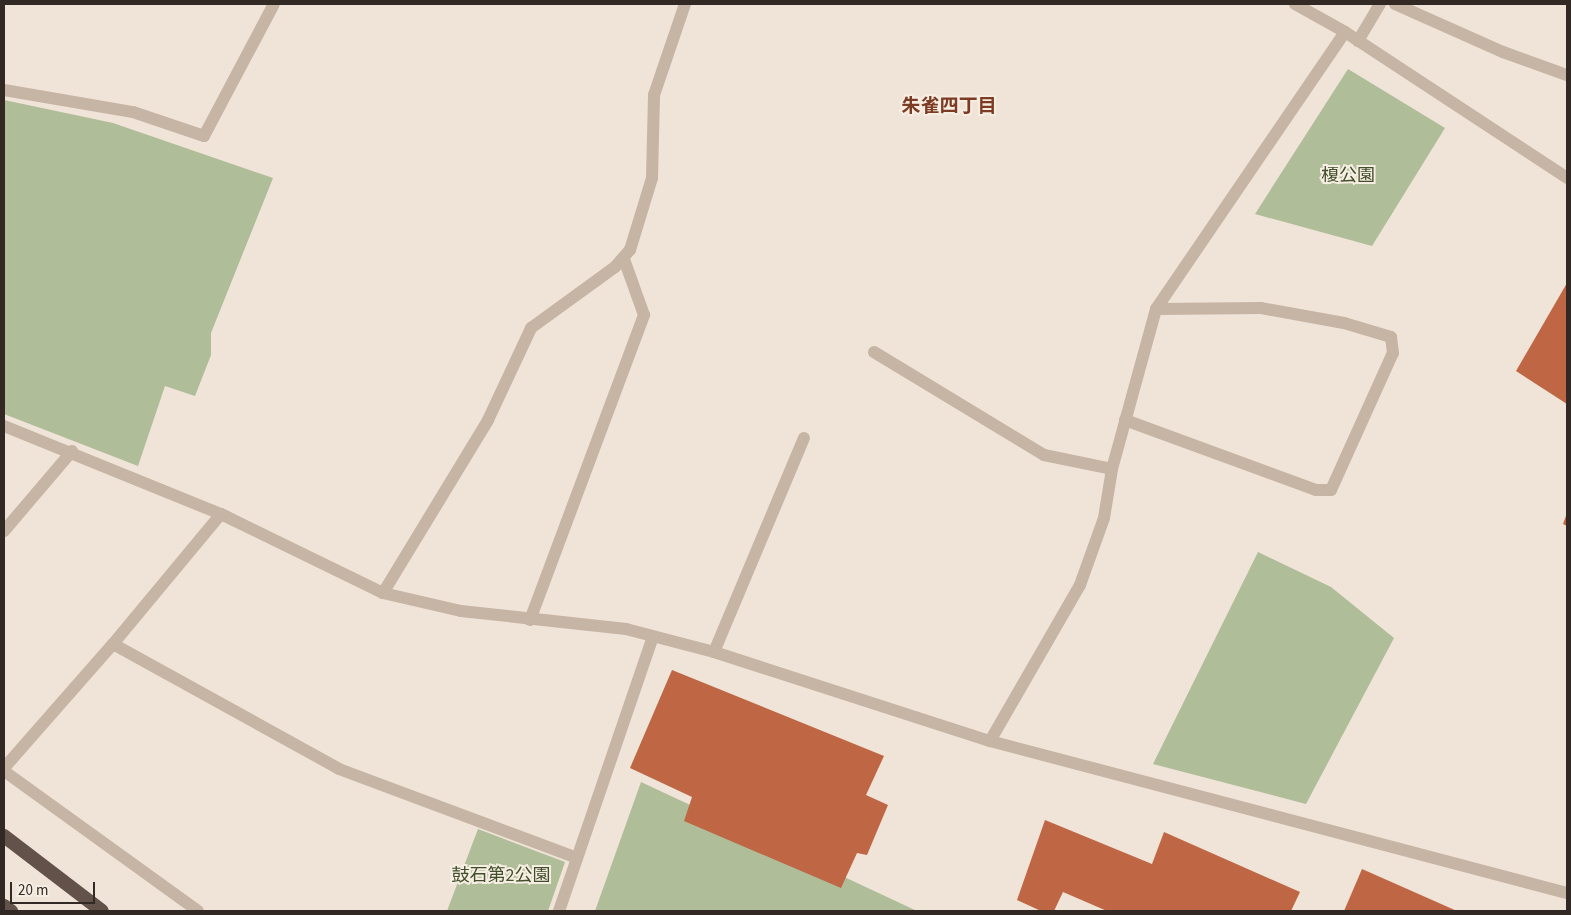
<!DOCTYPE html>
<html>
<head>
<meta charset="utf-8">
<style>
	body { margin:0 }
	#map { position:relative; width:1571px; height:915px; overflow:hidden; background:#efe4d7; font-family:"Source Sans 3","Noto Sans JP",sans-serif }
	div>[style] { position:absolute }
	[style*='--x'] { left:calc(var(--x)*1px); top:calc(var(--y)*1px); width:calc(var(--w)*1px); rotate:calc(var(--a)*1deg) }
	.green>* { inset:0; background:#afbd98 }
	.building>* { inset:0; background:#bf6645 }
	.service>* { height:12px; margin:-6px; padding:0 6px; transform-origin:6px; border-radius:6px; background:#c6b4a4 }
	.minor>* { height:12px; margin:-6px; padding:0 6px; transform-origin:6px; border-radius:6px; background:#c6b4a4 }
	.trunk>* { height:14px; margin:-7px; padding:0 7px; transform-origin:7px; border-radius:7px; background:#62524a }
	span { translate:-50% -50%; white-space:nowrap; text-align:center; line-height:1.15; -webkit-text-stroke:4px #f7eee3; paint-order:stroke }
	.park-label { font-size:18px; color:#404e2a }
	.neighbourhood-label { font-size:19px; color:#7c3b23; font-weight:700 }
	.frame { position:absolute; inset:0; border:5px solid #322925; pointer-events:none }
	.scale { position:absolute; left:10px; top:882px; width:85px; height:22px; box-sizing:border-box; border:2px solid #322925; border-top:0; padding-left:6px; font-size:15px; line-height:18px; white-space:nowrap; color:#322925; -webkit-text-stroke:4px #f7eee3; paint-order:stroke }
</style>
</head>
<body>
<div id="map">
	<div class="green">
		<i style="clip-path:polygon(1348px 69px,1445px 128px,1372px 246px,1255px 214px)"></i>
		<i style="clip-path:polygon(4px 100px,113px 123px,273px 178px,211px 333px,211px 355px,195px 396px,165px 386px,138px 466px,4px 414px)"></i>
		<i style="clip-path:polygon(1258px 552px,1331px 587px,1394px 638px,1306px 804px,1153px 764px)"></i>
		<i style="clip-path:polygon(641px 782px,917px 911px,595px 911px)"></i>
		<i style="clip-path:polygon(478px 829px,565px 862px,548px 911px,447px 911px)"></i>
	</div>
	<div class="building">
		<i style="clip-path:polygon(1567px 283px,1567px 404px,1516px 371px)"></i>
		<i style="clip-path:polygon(1567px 513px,1567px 526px,1563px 524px)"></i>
		<i style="clip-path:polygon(672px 670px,884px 756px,866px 795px,888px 805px,867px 855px,857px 853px,841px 888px,684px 821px,692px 797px,630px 768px)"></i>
		<i style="clip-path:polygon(1045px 820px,1152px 864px,1164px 832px,1300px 892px,1291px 911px,1107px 911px,1063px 892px,1054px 911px,1041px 911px,1017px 900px)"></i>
		<i style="clip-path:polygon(1362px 869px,1457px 911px,1344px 911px)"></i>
	</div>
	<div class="service">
		<i style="--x:1395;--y:4;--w:118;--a:24"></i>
		<i style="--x:1503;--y:52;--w:68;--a:19.8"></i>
	</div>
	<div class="minor">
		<i style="--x:1295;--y:4;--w:57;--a:29.2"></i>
		<i style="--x:1345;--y:32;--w:266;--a:33.3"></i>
		<i style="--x:1358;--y:41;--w:43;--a:-59.3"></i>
		<i style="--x:4;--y:90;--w:131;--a:9.7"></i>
		<i style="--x:133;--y:112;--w:75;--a:18.7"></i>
		<i style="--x:204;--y:136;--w:149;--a:-62.1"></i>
		<i style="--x:874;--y:352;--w:199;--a:31.2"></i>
		<i style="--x:1044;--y:455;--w:69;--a:11.6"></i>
		<i style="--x:1125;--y:420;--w:203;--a:20.1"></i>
		<i style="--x:1316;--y:490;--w:15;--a:0"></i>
		<i style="--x:1331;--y:490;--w:150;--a:-65.7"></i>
		<i style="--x:1393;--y:353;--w:16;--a:-97"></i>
		<i style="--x:1391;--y:337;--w:49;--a:-163.4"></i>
		<i style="--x:1344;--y:323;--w:84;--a:-169.8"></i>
		<i style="--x:1261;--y:308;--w:105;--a:179.5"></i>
		<i style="--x:4;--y:426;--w:234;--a:22.1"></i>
		<i style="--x:221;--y:514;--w:180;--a:26"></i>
		<i style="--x:383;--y:593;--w:80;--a:13"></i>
		<i style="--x:461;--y:611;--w:166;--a:6.2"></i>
		<i style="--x:626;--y:629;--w:91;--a:14.6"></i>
		<i style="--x:714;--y:652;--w:290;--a:17.9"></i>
		<i style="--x:990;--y:741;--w:597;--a:14.76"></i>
		<i style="--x:4;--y:531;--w:105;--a:-49.6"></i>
		<i style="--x:383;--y:593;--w:202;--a:-58.7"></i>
		<i style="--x:488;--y:420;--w:102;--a:-64.9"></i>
		<i style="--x:531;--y:328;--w:104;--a:-36"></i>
		<i style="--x:615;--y:267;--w:23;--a:-49"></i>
		<i style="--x:630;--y:250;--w:75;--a:-73"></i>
		<i style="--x:652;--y:178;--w:83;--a:-88.6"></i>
		<i style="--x:654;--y:95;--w:96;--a:-71.2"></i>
		<i style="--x:530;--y:620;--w:326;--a:-69.5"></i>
		<i style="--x:644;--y:315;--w:59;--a:-109.7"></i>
		<i style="--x:113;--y:644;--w:258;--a:28.9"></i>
		<i style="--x:339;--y:769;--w:254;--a:20.5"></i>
		<i style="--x:714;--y:652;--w:232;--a:-67.2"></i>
		<i style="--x:990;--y:741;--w:180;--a:-60"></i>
		<i style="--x:1080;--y:585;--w:71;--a:-70.3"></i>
		<i style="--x:1104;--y:518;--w:50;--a:-80.7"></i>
		<i style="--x:1112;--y:469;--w:166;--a:-74.6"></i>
		<i style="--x:1156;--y:309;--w:335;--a:-55.7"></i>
		<i style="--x:4;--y:768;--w:165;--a:-48.7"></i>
		<i style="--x:113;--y:644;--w:169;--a:-50.3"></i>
		<i style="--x:4;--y:771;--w:239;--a:35.8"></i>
		<i style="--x:559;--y:911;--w:290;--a:-71.1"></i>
	</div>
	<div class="trunk">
		<i style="--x:4;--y:836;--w:123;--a:37.4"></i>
		<i style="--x:4;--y:906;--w:9;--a:36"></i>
	</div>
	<div class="park-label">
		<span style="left:1348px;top:176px">榎公園</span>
		<span style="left:501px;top:876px">鼓石第2公園</span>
	</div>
	<div class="neighbourhood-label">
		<span style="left:949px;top:107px">朱雀四丁目</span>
	</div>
	<div class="frame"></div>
	<div class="scale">20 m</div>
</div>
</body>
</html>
